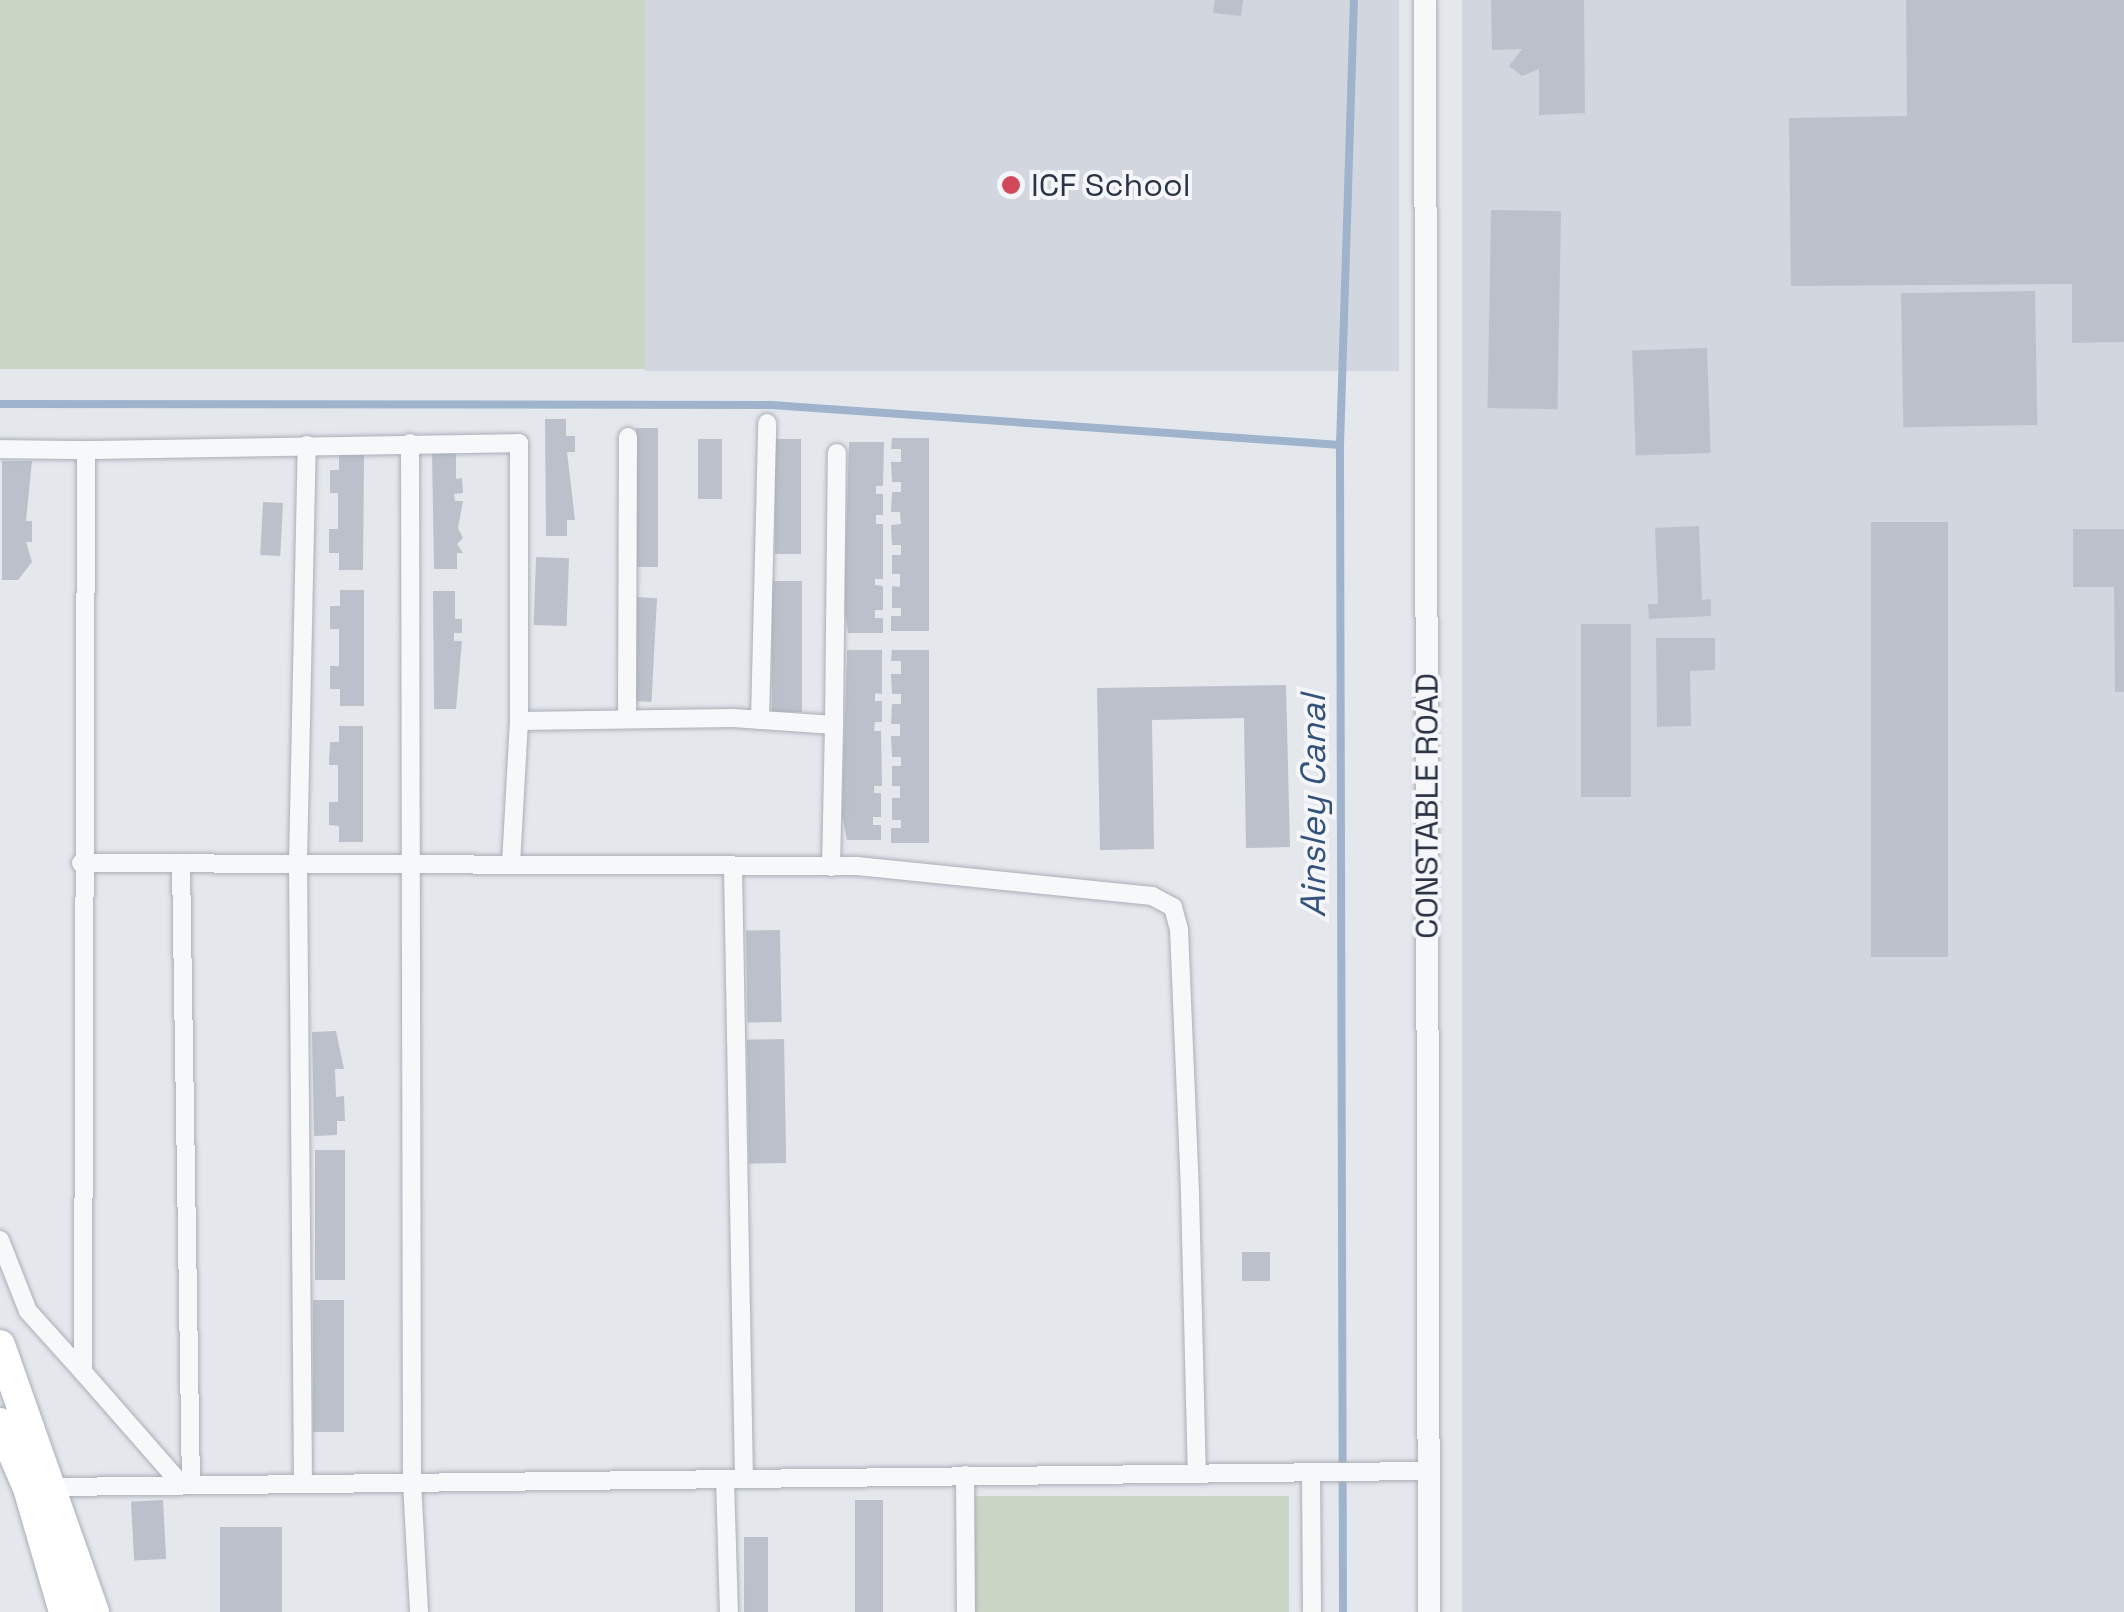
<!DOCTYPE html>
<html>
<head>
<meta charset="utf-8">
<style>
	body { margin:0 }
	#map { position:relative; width:2124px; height:1612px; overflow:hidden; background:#e4e7ec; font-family:"Space Grotesk",sans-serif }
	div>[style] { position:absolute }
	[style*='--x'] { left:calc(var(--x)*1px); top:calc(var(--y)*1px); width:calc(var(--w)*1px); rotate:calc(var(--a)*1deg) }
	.built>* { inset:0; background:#d2d6de; transform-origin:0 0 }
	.green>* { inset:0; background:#c9d6c5; transform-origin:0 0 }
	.stream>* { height:8px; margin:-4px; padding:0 4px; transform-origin:4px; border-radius:4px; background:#9fb4cc }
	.building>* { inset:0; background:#bbc0ca; transform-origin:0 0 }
	.roads { filter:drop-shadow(0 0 2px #a9aeb7) drop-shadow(0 0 2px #a9aeb7) }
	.minor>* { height:18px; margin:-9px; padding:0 9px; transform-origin:9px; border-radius:9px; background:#f7f8fa }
	.tertiary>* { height:22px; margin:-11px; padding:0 11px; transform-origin:11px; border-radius:11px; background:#f7f8fa }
	.primary>* { height:30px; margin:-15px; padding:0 15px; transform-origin:15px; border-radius:15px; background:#fff }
	.dots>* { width:28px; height:28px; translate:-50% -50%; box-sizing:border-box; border:5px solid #f4f6f9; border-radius:50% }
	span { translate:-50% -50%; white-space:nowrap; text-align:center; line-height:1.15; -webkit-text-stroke:8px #f4f6f9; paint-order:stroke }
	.poi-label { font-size:32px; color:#2b3445 }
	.left { translate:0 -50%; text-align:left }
	.street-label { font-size:32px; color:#2b3445 }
	.water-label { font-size:35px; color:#34527a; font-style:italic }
</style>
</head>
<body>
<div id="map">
	<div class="built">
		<i style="left:645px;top:0;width:754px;height:371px"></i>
		<i style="left:1462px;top:0;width:662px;height:1612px"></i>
	</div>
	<div class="green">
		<i style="left:0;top:0;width:645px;height:369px"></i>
		<i style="left:964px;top:1496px;width:325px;height:116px"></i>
	</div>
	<div class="stream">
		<i style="--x:0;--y:404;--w:771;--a:0.07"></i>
		<i style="--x:771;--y:405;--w:570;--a:4.02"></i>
		<i style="--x:1343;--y:1612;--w:1167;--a:-90.15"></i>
		<i style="--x:1340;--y:445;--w:445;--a:-88.2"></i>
	</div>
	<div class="building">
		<i style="clip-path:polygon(1215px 0,1243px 0,1241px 16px,1213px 13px)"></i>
		<i style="clip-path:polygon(1491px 0,1584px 0,1585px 113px,1539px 115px,1539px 69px,1522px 76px,1509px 66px,1522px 49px,1492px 50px)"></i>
		<i style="clip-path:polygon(1906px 0,2124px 0,2124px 342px,2072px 343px,2072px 284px,1791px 286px,1789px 118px,1907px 116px)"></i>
		<i style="left:1491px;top:210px;width:70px;height:198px;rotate:1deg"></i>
		<i style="left:2035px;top:291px;width:134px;height:134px;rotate:89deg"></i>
		<i style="left:1707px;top:348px;width:105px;height:75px;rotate:88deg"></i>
		<i style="clip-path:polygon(545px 419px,566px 419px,566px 436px,575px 436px,575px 452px,567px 452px,575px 520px,567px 520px,567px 536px,546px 536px)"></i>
		<i style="left:636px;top:428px;width:22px;height:139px"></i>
		<i style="clip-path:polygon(892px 438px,929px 438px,929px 631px,891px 631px,891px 616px,901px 616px,901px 608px,892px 608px,892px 586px,900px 587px,900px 574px,892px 574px,892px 555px,901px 555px,901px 545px,892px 545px,891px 525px,901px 524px,900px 512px,891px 512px,892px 492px,901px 492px,901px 482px,892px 482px,891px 462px,901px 462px,901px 449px,891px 449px)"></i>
		<i style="left:698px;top:439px;width:24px;height:60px"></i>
		<i style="left:775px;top:439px;width:26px;height:115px"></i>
		<i style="clip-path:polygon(849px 442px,884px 442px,883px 486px,876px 486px,876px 494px,883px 494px,883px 515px,876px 515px,876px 524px,883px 524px,883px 579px,875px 579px,875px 585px,883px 586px,883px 610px,875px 610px,875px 618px,883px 618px,883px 633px,848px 633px,844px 608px)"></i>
		<i style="clip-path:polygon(432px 451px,456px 451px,456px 479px,462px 478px,463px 493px,454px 494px,455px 501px,463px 501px,458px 528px,463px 538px,457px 544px,463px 553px,457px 553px,457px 569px,434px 569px)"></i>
		<i style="clip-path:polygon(339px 454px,364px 455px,363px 570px,339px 570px,339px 553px,329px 553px,329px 529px,338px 529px,338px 493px,330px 493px,330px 470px,339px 470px)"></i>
		<i style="clip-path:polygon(2px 461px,32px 461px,26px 521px,32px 521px,32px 542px,26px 542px,32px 562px,18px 580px,2px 580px)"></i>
		<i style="left:263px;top:502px;width:20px;height:53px;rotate:3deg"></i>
		<i style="left:1871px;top:522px;width:77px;height:435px"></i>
		<i style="clip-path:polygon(1699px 526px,1702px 600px,1711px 599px,1711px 616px,1649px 619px,1648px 604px,1658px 604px,1655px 528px)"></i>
		<i style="clip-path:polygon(2073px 529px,2124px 529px,2124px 692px,2115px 692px,2114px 587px,2073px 587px)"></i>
		<i style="left:536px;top:557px;width:33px;height:68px;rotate:2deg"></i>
		<i style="left:772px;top:581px;width:30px;height:131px"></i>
		<i style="clip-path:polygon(340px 590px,364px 590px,364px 706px,340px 706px,340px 689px,330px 689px,330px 666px,339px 666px,339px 629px,330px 629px,330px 606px,340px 606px)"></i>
		<i style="clip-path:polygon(433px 591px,455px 591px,455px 619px,462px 619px,462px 633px,454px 633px,454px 641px,462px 641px,456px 709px,434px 709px)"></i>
		<i style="left:635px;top:597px;width:22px;height:104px;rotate:3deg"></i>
		<i style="left:1581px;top:624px;width:50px;height:173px"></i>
		<i style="clip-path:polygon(1656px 638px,1715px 638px,1715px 670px,1690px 671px,1691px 726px,1657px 727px)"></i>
		<i style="clip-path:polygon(847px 650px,882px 650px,882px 694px,875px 693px,875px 701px,882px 701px,882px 722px,875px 722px,874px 731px,881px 731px,882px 786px,874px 786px,874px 793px,881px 793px,881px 817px,873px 817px,873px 825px,881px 825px,881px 840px,847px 840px,842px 815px)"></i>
		<i style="clip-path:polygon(892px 650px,929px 650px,929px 843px,891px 843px,891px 828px,901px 828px,901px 820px,892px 820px,892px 798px,900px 798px,900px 786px,892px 786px,892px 766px,901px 766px,901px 757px,892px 757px,891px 736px,900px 736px,900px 724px,891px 724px,892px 704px,901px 704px,901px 694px,892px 694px,891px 674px,901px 674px,901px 661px,891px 661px)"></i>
		<i style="clip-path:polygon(1286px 685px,1290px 847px,1246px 848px,1244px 718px,1152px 720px,1154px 849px,1100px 850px,1097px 688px)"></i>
		<i style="clip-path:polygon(339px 726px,363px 726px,363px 842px,339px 842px,339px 826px,329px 825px,329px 802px,338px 802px,338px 765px,329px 765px,330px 742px,339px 742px)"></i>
		<i style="left:780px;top:930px;width:92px;height:34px;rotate:89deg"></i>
		<i style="clip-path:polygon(336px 1031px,344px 1069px,335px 1069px,336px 1097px,344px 1096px,345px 1121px,337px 1121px,337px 1135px,314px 1136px,312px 1032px)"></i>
		<i style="left:784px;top:1039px;width:124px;height:37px;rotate:89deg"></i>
		<i style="left:315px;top:1150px;width:30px;height:130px"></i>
		<i style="left:1242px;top:1252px;width:28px;height:29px"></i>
		<i style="left:313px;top:1300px;width:31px;height:132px"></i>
		<i style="left:163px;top:1500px;width:59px;height:32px;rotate:87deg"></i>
		<i style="left:855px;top:1500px;width:28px;height:112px"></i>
		<i style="left:220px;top:1527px;width:62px;height:85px"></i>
		<i style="left:744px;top:1537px;width:24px;height:75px"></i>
	</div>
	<div class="roads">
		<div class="minor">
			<i style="--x:410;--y:443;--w:1039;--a:89.89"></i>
			<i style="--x:412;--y:1482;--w:130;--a:86.9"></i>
			<i style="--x:0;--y:449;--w:86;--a:0.7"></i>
			<i style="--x:86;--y:450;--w:922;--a:90.19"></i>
			<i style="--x:83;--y:1372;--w:150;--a:48.8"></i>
			<i style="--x:86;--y:450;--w:433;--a:-0.9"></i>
			<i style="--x:519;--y:443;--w:278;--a:90"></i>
			<i style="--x:519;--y:721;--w:142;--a:93.2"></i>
			<i style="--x:627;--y:718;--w:281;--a:-89.8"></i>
			<i style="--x:760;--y:720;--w:297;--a:-88.6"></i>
			<i style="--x:519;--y:721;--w:214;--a:-0.8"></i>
			<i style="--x:733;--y:718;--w:101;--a:4"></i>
			<i style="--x:834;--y:725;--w:142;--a:91.2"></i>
			<i style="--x:834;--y:725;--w:272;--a:-89.4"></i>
			<i style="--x:81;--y:863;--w:776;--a:0.22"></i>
			<i style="--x:857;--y:866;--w:297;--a:5.8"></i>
			<i style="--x:1152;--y:896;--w:24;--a:28"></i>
			<i style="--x:1173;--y:907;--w:23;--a:75"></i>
			<i style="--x:1179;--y:929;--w:265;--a:87.6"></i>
			<i style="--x:1190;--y:1194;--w:280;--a:88.6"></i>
			<i style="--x:181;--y:863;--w:622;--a:89.08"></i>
			<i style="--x:733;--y:868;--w:611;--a:88.97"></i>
			<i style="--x:0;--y:1240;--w:76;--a:68.5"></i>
			<i style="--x:28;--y:1311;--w:82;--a:48"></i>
			<i style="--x:1311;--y:1472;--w:140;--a:89.6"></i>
			<i style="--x:965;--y:1475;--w:137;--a:89.6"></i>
			<i style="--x:725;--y:1479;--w:133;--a:88.3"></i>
			<i style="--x:303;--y:1483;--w:620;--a:-90.46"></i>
			<i style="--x:298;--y:863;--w:418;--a:-88.8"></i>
			<i style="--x:55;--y:1487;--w:1374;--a:-0.67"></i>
		</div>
		<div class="tertiary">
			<i style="--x:1425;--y:0;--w:1612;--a:89.86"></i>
		</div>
		<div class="primary">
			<i style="--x:0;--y:1345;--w:283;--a:70.6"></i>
			<i style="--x:0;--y:1423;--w:71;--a:66.7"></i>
			<i style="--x:28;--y:1488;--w:129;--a:73.8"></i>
		</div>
	</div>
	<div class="dots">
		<i style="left:1011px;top:185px;background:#d1495b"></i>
	</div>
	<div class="poi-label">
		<span class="left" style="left:1031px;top:185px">ICF School</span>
	</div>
	<div class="street-label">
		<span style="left:1427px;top:806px;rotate:-90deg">CONSTABLE ROAD</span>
	</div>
	<div class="water-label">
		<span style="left:1313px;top:806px;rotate:-90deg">Ainsley Canal</span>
	</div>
</div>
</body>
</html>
